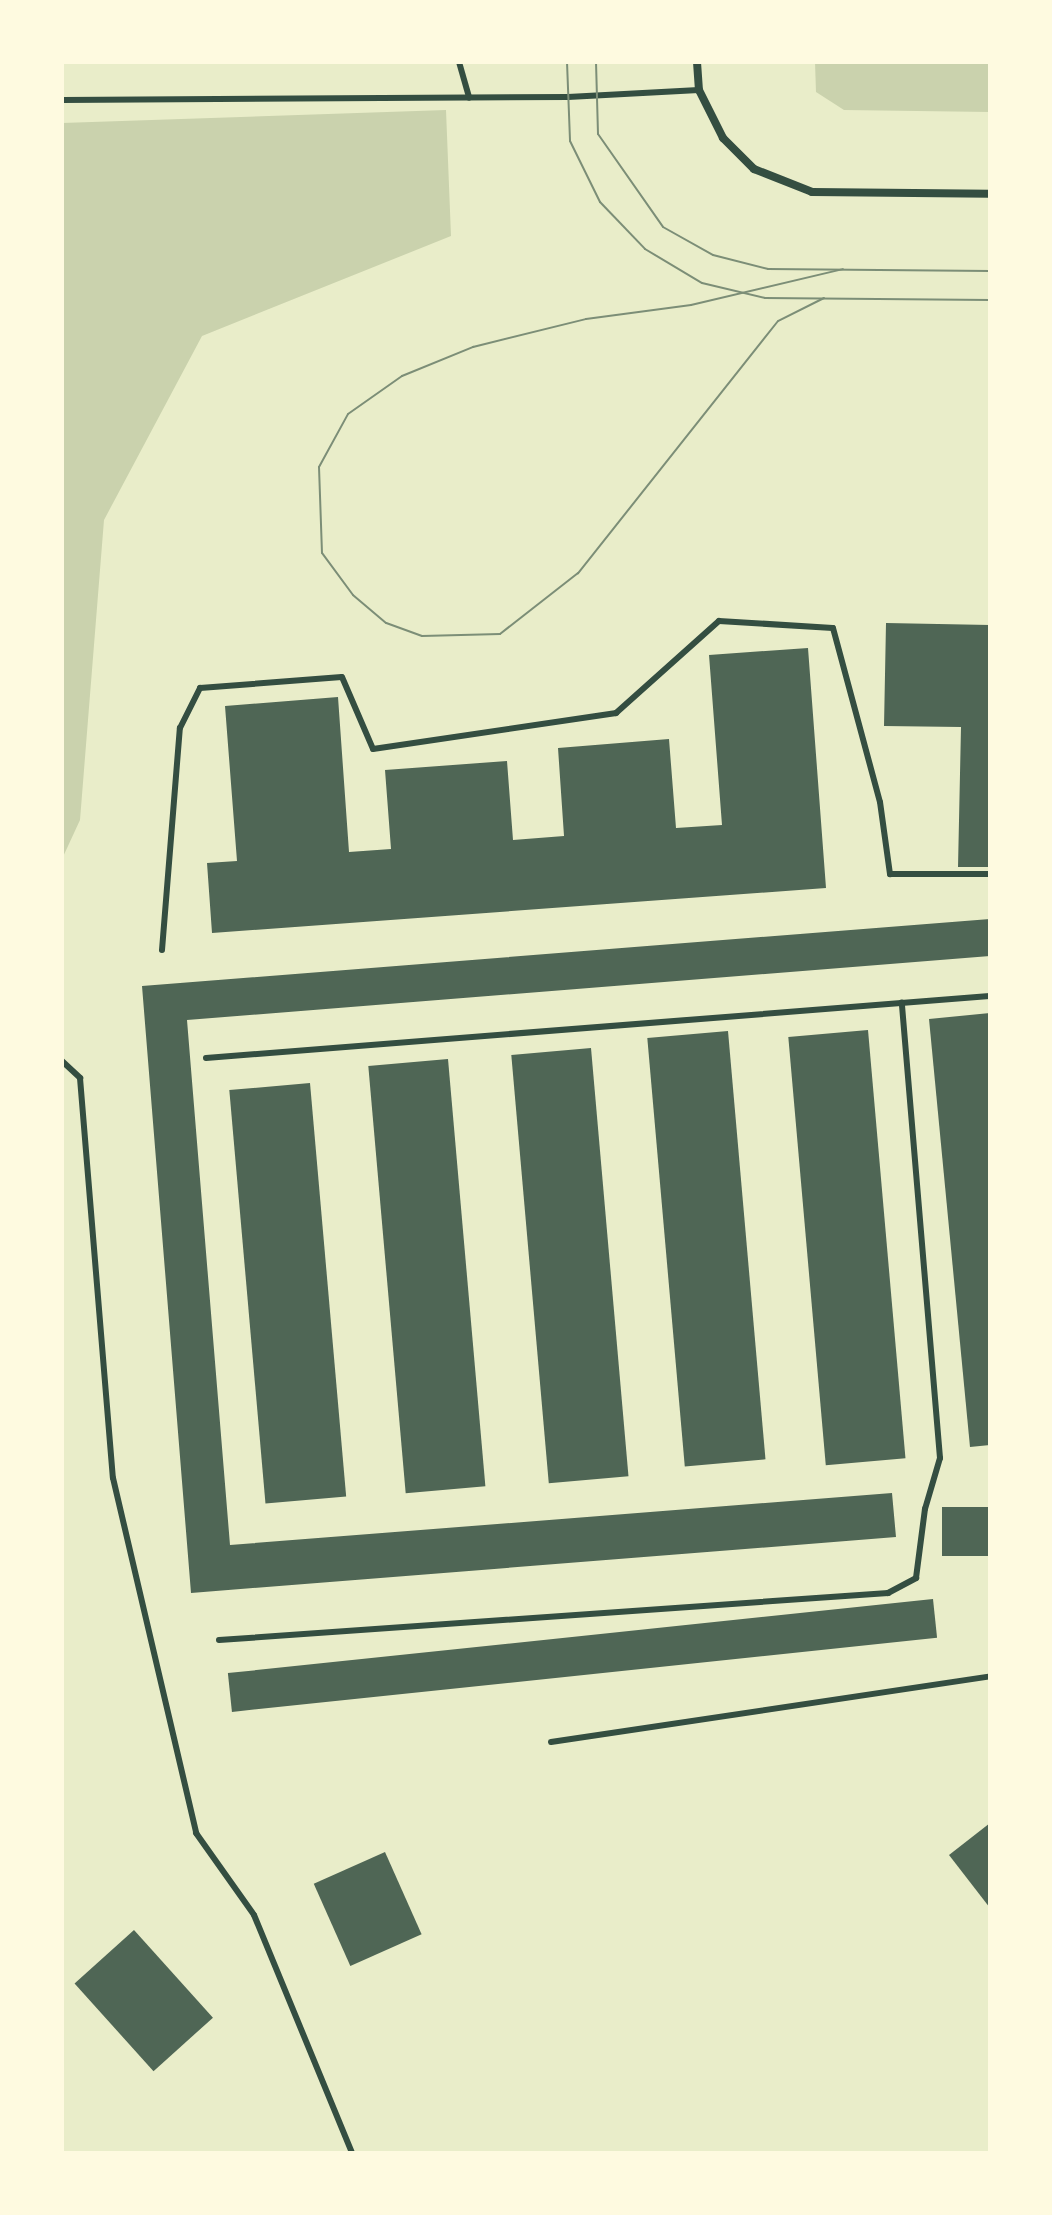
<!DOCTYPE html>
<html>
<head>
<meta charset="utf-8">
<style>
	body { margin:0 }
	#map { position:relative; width:1052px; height:2215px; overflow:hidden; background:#e9edc9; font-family:Manrope,sans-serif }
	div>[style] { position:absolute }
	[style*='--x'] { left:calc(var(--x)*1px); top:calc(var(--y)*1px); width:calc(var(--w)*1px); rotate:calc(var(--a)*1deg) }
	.green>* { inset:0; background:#cad2ad }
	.building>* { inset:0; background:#4f6655; transform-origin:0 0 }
	.service>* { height:6px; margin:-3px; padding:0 3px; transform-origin:3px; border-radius:3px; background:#344e41 }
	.minor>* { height:8px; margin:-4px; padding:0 4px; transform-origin:4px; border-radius:4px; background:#344e41 }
	.tram>* { height:2px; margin:-1px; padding:0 1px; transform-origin:1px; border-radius:1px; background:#7c8e77 }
	span { translate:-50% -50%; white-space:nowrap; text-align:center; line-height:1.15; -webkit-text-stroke:8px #fefae0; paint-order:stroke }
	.frame { position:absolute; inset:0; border:64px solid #fefae0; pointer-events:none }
</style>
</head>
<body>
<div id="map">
	<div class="green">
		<i style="clip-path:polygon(815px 62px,990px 62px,990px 112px,844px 110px,816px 92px)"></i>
		<i style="clip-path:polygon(446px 110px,451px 236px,202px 336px,104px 520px,80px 820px,62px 859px,62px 123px)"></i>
	</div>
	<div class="building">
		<i style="clip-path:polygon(886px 623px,990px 625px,990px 867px,958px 867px,961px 727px,884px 726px)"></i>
		<i style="clip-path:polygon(808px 648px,826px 888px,212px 933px,207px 863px,237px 861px,225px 706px,338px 697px,349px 852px,391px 849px,385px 770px,507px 761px,513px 840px,564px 836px,558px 748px,669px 739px,676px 828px,722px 825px,709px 655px)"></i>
		<i style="clip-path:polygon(990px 919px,990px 956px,187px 1020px,230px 1545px,892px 1493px,896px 1537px,191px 1593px,142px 986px)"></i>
		<i style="clip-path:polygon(990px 1013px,990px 1445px,970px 1447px,929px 1019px)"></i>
		<i style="left:868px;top:1030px;width:430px;height:80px;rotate:85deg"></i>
		<i style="left:728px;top:1031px;width:430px;height:81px;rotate:85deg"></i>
		<i style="left:591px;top:1048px;width:430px;height:80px;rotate:85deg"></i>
		<i style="left:448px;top:1059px;width:429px;height:80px;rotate:85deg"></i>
		<i style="left:310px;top:1083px;width:415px;height:81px;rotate:85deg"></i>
		<i style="left:990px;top:1507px;width:49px;height:48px;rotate:90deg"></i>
		<i style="left:933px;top:1599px;width:39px;height:709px;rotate:84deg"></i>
		<i style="clip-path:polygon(990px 1823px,990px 1908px,949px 1855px)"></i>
		<i style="left:385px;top:1852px;width:90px;height:78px;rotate:66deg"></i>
		<i style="left:134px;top:1930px;width:118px;height:80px;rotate:48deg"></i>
	</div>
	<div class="service">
		<i style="--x:459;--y:62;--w:37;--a:74"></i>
		<i style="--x:62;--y:100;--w:506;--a:-0.34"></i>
		<i style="--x:568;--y:97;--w:131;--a:-3.1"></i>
		<i style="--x:162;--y:950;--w:223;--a:-85.4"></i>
		<i style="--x:180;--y:728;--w:45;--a:-63.4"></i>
		<i style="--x:200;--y:688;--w:142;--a:-4.4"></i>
		<i style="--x:342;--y:677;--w:78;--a:66.7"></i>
		<i style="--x:373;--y:749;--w:246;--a:-8.4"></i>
		<i style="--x:616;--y:713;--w:138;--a:-41.8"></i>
		<i style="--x:719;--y:621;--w:114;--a:3.5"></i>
		<i style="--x:833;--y:628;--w:180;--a:74.9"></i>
		<i style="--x:880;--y:802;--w:73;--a:82.1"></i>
		<i style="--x:890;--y:874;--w:100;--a:0"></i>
		<i style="--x:206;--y:1058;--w:786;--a:-4.52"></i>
		<i style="--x:62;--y:1061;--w:25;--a:43"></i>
		<i style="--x:80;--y:1078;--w:401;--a:85.3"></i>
		<i style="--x:113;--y:1478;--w:365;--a:76.8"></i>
		<i style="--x:196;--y:1833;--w:100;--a:54.7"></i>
		<i style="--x:254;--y:1915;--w:257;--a:67.6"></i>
		<i style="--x:219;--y:1640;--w:671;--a:-4.02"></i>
		<i style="--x:888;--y:1593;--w:32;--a:-28"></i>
		<i style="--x:916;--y:1578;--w:70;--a:-82.6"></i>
		<i style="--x:925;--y:1509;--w:53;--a:-73.6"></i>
		<i style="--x:940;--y:1458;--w:457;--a:-94.8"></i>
		<i style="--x:551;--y:1742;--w:444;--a:-8.5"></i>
	</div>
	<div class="minor">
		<i style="--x:697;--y:62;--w:28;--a:86"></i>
		<i style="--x:699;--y:90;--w:54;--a:63.4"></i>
		<i style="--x:723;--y:138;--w:44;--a:45"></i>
		<i style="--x:754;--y:169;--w:62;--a:21.6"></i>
		<i style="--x:812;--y:192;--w:178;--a:0.6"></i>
	</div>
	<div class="tram">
		<i style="--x:567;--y:62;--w:79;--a:87.8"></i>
		<i style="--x:570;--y:141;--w:68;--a:63.8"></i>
		<i style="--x:600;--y:202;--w:65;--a:46.2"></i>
		<i style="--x:645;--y:249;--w:66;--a:30.8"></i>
		<i style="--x:702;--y:283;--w:65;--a:13.4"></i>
		<i style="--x:765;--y:298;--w:225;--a:0.5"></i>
		<i style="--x:596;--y:62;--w:72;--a:88.4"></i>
		<i style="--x:598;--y:134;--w:113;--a:55"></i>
		<i style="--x:663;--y:227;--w:57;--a:29.2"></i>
		<i style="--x:713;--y:255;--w:57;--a:14.3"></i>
		<i style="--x:768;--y:269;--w:222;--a:0.5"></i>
		<i style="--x:824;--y:298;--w:51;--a:153.4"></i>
		<i style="--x:778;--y:321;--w:322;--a:128.4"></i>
		<i style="--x:578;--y:573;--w:99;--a:142"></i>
		<i style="--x:500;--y:634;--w:78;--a:178.5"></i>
		<i style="--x:422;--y:636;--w:38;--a:-160"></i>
		<i style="--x:386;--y:623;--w:43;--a:-139.7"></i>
		<i style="--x:353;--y:595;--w:52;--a:-126.4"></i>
		<i style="--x:322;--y:553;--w:86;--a:-92"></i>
		<i style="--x:319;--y:467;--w:60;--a:-61.3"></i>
		<i style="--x:348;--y:414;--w:66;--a:-35.1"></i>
		<i style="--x:402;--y:376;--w:77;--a:-22.2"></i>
		<i style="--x:473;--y:347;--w:116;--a:-13.9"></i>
		<i style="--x:586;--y:319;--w:106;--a:-7.6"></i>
		<i style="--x:691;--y:305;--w:156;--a:-13.3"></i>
	</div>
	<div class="frame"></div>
</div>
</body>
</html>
